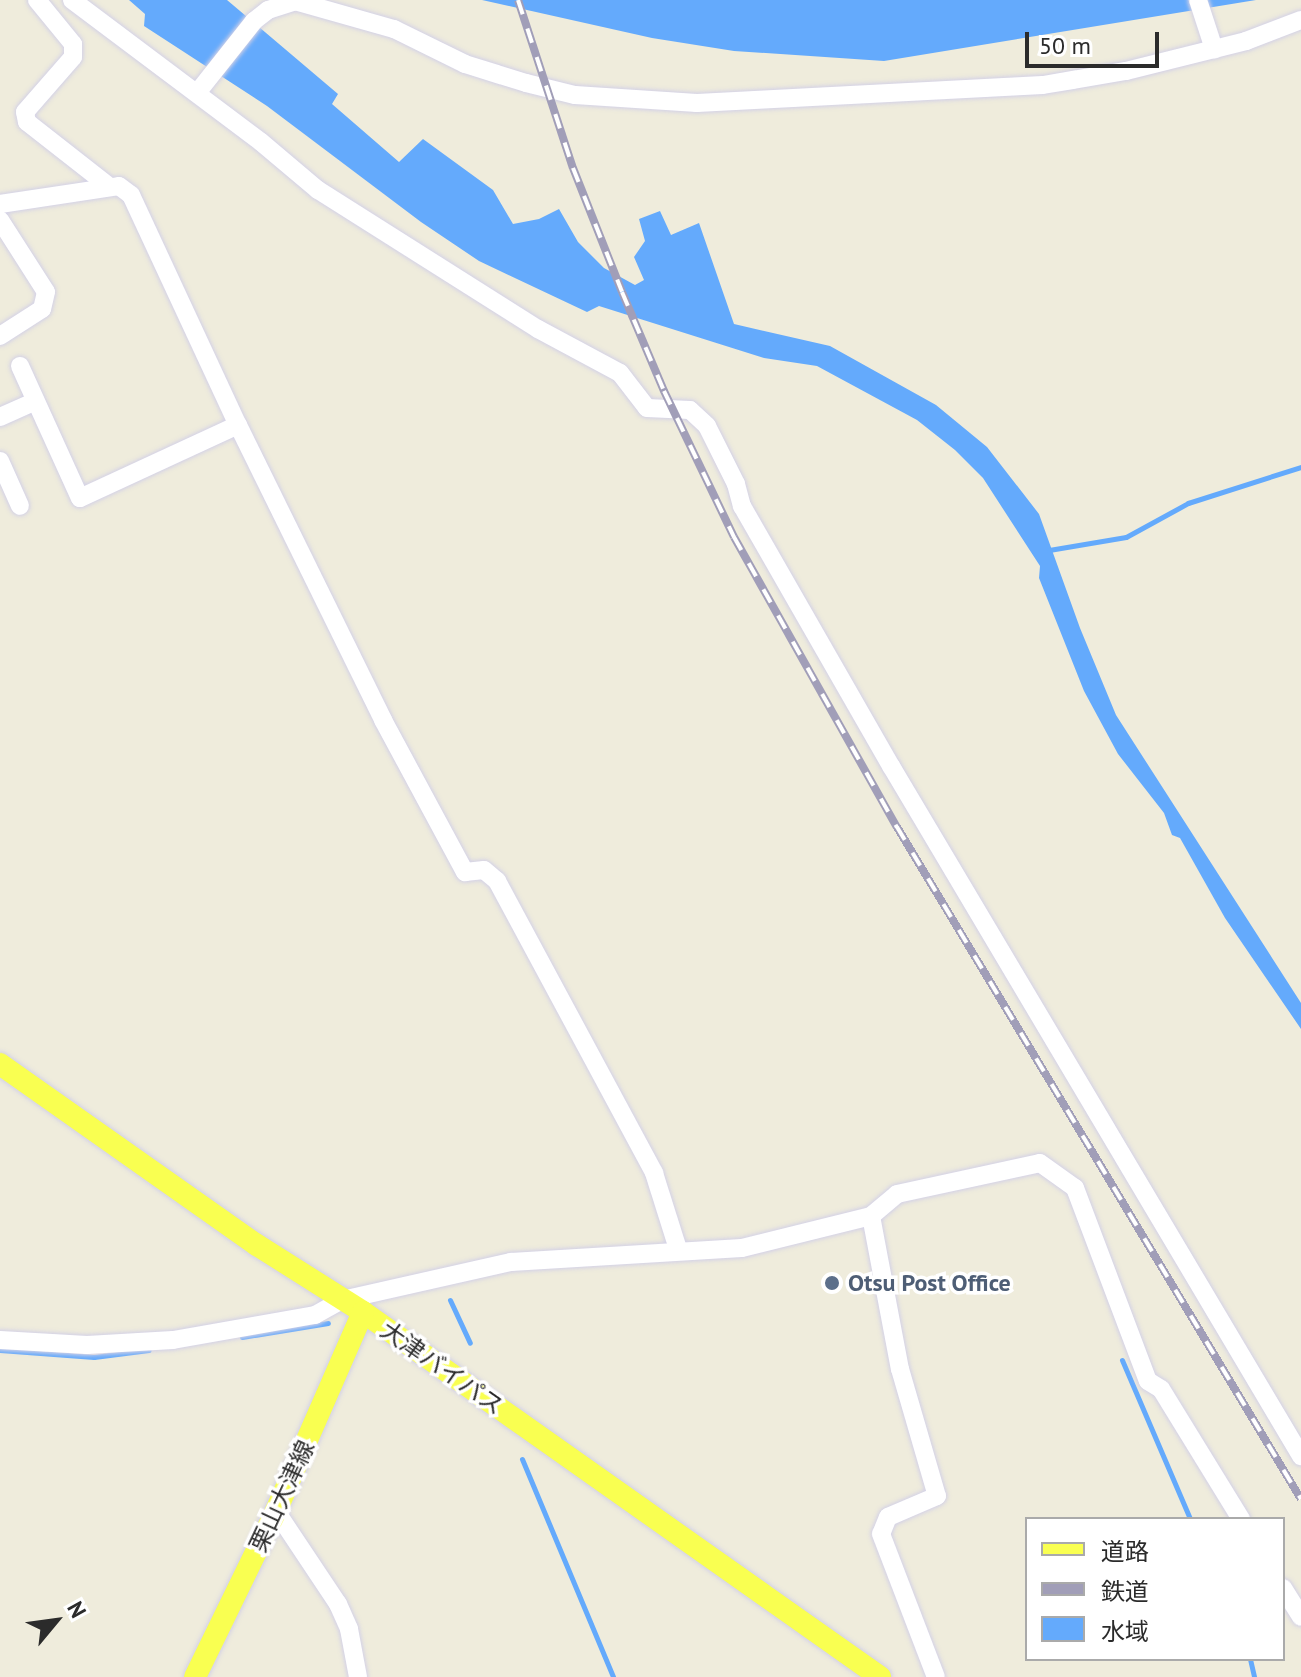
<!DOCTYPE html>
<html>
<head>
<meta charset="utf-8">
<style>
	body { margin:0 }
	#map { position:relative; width:1301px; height:1677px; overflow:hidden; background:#efecdc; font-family:"PT Sans","Noto Sans JP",sans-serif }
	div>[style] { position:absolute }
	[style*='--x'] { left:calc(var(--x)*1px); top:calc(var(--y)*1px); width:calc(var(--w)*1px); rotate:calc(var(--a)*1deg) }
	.water>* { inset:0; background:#64aafc }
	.stream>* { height:5px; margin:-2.5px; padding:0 2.5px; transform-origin:2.5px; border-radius:2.5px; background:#64aafc }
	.roads { filter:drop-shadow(0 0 2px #d3d1e6) drop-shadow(0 0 2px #d3d1e6) }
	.minor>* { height:18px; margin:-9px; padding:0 9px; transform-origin:9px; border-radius:9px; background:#fff }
	.major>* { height:22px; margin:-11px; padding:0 11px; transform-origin:11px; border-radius:11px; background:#f9ff51 }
	.rail>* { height:8px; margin-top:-4px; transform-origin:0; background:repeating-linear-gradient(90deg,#fff 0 15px,#a19eb8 0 30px); box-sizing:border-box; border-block:2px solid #a19eb8 }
	.dots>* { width:22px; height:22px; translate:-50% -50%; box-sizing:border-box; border:4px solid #fff; border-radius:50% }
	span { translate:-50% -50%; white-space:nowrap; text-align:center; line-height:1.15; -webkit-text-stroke:7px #fff; paint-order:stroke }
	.service-label { font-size:24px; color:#4e5e75; font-weight:700 }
	.left { translate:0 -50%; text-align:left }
	.street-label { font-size:24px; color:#2b2b2b }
	.legend { position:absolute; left:1025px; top:1517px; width:260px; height:144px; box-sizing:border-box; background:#fff; border:2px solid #aaa; margin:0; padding:10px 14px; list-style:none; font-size:24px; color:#2b2b2b }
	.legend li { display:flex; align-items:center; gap:16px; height:40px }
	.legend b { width:40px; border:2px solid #aaa }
	.north { position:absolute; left:16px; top:1581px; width:80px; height:80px; -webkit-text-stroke:6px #fff; paint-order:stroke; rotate:61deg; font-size:22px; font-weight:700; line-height:32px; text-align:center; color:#2b2b2b }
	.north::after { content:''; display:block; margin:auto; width:28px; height:36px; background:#2b2b2b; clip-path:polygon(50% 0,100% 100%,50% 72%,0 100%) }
	.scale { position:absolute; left:1025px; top:32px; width:134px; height:36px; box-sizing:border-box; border:4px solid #2b2b2b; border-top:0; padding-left:10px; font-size:24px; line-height:28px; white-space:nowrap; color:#2b2b2b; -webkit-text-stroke:6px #fff; paint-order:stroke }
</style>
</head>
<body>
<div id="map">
	<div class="water">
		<i style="clip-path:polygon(129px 0,227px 0,338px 94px,332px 104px,399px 162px,423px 139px,493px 190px,513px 224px,539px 219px,559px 209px,578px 242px,604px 268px,635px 285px,644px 280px,634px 257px,645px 241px,639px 219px,660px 211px,671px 235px,699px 223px,734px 324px,830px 346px,936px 405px,987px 447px,1039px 514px,1080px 628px,1116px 715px,1301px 1003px,1301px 1029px,1225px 918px,1180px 838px,1172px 835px,1164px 813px,1118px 754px,1084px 691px,1039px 578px,1040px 566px,983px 478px,955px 450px,917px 420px,817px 366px,764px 358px,599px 306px,587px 312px,479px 261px,421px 222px,267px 106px,144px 26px,145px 14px)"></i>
		<i style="clip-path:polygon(482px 0,1256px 0,884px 61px,734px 51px,652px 38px)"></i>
	</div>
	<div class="stream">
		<i style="--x:1049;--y:550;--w:78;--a:-9.6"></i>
		<i style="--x:1126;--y:537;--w:71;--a:-28.7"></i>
		<i style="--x:1188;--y:503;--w:119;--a:-17.7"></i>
		<i style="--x:450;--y:1300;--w:47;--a:65.1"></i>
		<i style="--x:242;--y:1337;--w:87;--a:-9.2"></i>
		<i style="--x:0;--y:1350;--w:94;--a:4.3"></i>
		<i style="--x:94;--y:1357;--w:55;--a:-7.3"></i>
		<i style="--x:1122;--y:1360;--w:173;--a:66.8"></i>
		<i style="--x:522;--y:1459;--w:236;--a:67.3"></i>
		<i style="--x:1250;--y:1659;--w:18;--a:77"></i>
	</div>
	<div class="roads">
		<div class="minor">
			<i style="--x:37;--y:0;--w:57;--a:50.7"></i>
			<i style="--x:73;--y:44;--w:13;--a:90"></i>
			<i style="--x:73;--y:57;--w:73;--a:131.1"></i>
			<i style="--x:25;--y:112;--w:10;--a:79"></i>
			<i style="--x:27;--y:122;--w:105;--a:38.1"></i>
			<i style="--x:72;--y:0;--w:236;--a:36.9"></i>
			<i style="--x:261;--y:142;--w:75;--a:40.1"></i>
			<i style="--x:318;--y:190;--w:260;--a:32.3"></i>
			<i style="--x:538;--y:329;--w:93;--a:28.2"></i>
			<i style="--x:620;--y:373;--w:44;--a:52.4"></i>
			<i style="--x:647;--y:408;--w:43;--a:2.7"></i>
			<i style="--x:690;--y:410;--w:23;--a:43"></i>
			<i style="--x:707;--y:426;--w:65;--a:63.4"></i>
			<i style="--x:736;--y:484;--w:23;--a:75"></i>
			<i style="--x:742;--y:506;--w:300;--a:60.2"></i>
			<i style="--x:891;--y:766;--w:803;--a:59.28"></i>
			<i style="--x:1198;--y:0;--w:52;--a:71.9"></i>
			<i style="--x:197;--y:93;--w:92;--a:-51.6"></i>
			<i style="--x:254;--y:21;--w:18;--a:-38"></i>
			<i style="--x:268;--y:10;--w:28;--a:-18"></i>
			<i style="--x:295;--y:1;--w:103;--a:15.8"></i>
			<i style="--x:394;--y:29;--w:79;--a:26.2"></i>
			<i style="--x:465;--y:64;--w:64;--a:17.3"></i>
			<i style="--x:526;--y:83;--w:50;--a:13.8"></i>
			<i style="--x:575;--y:95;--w:122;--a:3.8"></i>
			<i style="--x:697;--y:103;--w:346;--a:-3"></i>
			<i style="--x:1043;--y:85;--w:84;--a:-9.6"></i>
			<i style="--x:1126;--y:71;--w:124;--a:-14"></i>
			<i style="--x:1246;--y:41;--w:59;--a:-20.9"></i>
			<i style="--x:0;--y:204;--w:120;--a:-8.6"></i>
			<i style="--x:119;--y:186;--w:15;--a:37"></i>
			<i style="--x:131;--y:195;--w:254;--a:65.1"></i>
			<i style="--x:238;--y:425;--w:329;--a:63.8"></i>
			<i style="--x:383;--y:720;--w:173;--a:61.7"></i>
			<i style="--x:465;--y:872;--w:19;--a:-6"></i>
			<i style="--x:484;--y:870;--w:17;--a:40"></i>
			<i style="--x:497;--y:881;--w:332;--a:61.7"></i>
			<i style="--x:654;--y:1173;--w:80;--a:72.5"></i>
			<i style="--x:0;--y:220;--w:85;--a:57.4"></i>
			<i style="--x:46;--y:292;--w:17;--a:103"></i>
			<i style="--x:42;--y:309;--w:50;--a:147.3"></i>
			<i style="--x:20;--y:366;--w:145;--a:65.6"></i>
			<i style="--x:80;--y:498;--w:174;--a:-24.8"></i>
			<i style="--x:0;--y:417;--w:39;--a:-24"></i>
			<i style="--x:0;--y:461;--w:49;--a:66"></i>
			<i style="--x:871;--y:1216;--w:156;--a:79.3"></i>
			<i style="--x:900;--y:1369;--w:132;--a:73.8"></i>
			<i style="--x:937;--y:1496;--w:53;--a:156.8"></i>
			<i style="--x:888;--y:1517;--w:18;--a:112"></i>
			<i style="--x:881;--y:1534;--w:153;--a:69"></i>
			<i style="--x:0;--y:1340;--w:87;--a:3.3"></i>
			<i style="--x:87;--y:1345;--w:86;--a:-3.3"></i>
			<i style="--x:173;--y:1340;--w:144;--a:-10"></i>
			<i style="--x:315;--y:1315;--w:31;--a:-29"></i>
			<i style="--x:342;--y:1300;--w:173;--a:-12.7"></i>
			<i style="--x:511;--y:1262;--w:231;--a:-3.5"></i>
			<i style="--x:742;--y:1248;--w:133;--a:-13.9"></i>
			<i style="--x:871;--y:1216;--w:34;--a:-40"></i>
			<i style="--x:897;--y:1194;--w:146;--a:-12.2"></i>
			<i style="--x:1040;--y:1163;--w:43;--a:35.5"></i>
			<i style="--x:1075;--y:1188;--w:206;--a:69.3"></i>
			<i style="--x:1148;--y:1381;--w:15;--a:32"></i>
			<i style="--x:1161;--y:1389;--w:153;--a:58.4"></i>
			<i style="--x:276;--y:1511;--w:112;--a:56.3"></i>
			<i style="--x:338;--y:1604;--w:27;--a:66"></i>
			<i style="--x:349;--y:1629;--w:49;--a:79.4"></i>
			<i style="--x:1283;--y:1588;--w:34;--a:58"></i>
		</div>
		<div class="major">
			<i style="--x:0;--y:1064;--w:314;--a:35.2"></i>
			<i style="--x:257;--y:1245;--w:125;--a:32.3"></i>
			<i style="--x:363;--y:1312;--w:633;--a:35.22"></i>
			<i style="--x:195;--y:1677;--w:185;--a:-64"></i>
			<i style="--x:276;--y:1511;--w:217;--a:-66.4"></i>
		</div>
	</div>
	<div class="rail">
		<i style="--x:518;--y:0;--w:177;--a:71.9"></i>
		<i style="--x:573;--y:168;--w:133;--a:68.4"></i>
		<i style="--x:622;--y:292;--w:108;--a:67"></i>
		<i style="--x:664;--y:391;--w:162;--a:64.4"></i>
		<i style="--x:734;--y:537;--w:333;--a:60.7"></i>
		<i style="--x:897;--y:827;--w:784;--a:58.99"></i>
	</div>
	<div class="dots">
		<i style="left:832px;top:1283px;background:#5c6f8a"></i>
	</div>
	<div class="service-label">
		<span class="left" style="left:848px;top:1283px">Otsu Post Office</span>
	</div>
	<div class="street-label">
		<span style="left:442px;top:1368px;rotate:35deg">大津バイパス</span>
		<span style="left:282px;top:1496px;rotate:-65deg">栗山大津線</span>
	</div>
	<ul class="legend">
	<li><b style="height:10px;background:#f9ff51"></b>道路</li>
	<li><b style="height:10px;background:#a19eb8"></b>鉄道</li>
	<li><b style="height:22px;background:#64aafc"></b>水域</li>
	</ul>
	<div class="north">N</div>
	<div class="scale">50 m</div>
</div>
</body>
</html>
